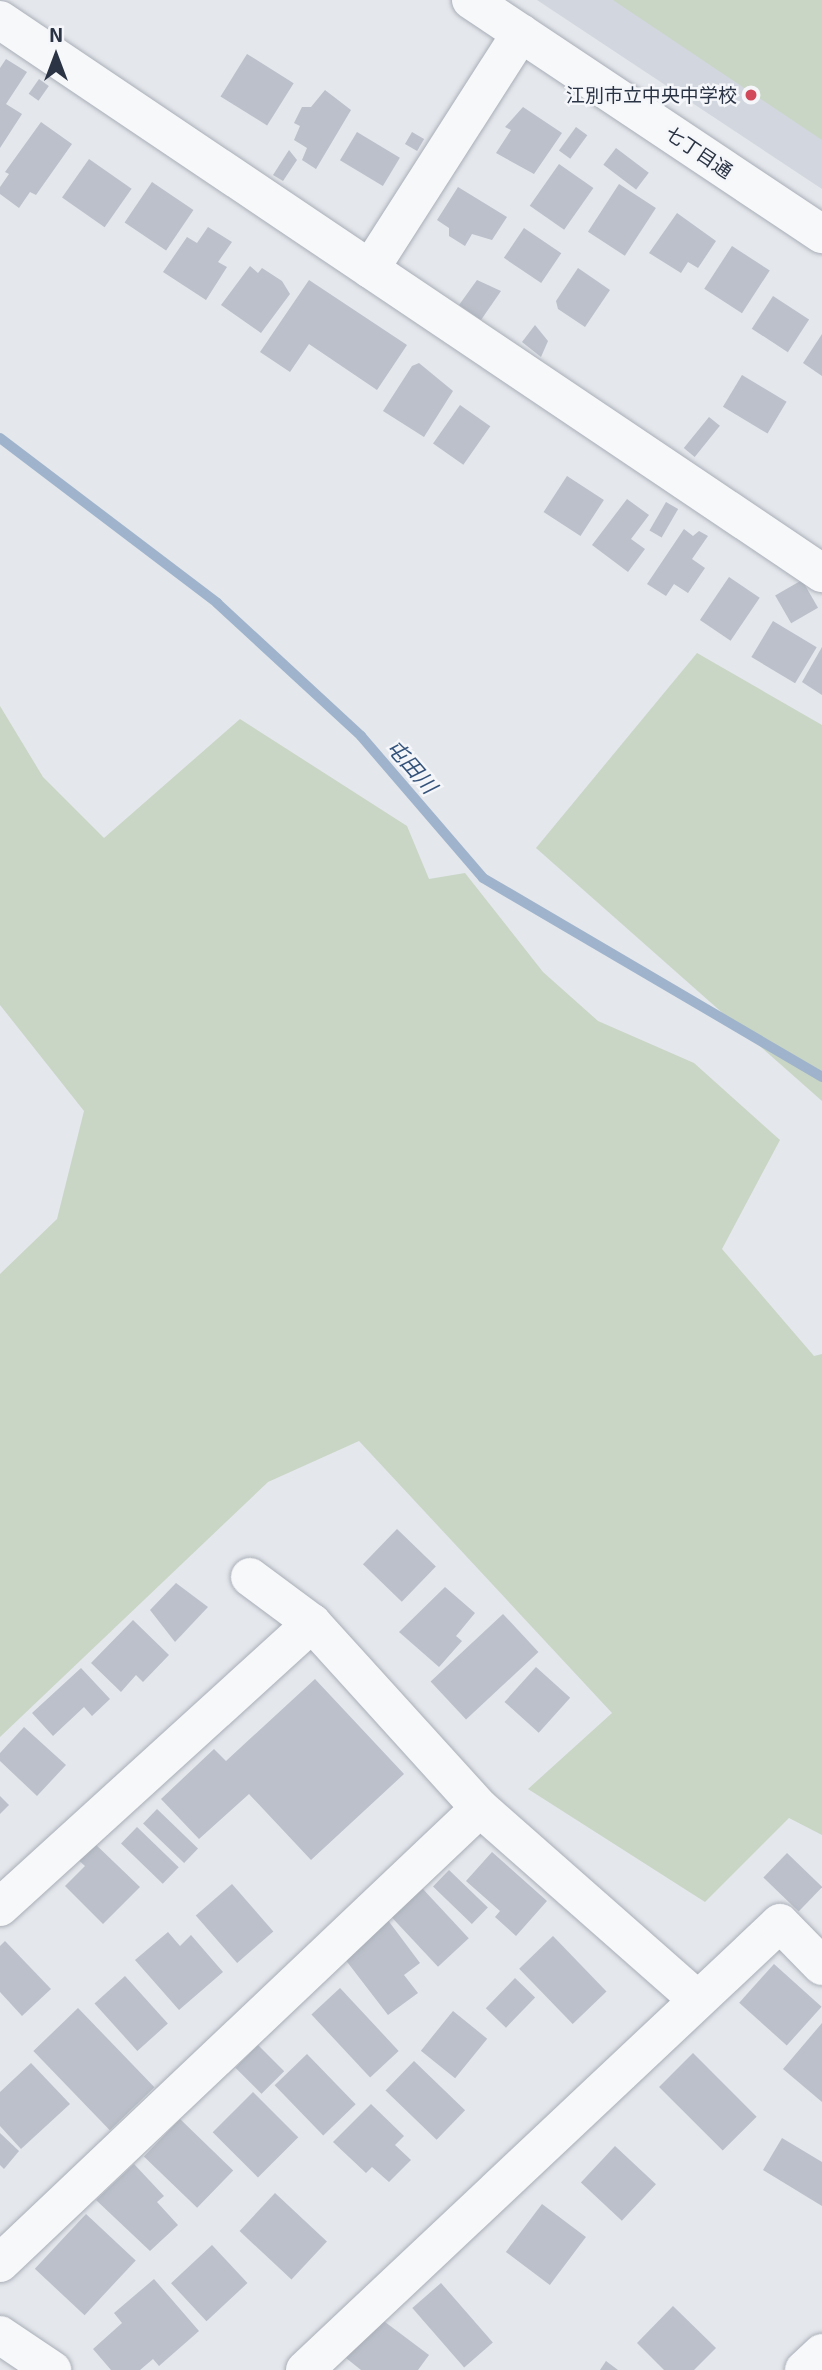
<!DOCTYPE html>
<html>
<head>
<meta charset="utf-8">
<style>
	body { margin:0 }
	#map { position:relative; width:822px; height:2370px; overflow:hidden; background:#e4e7ec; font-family:"Exo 2","Noto Sans JP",sans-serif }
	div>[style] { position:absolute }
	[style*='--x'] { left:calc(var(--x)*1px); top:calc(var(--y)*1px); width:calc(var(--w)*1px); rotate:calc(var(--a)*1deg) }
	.built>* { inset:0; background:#d2d6de }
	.green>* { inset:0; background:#c9d6c5 }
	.stream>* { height:10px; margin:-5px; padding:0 5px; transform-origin:5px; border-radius:5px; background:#9fb4cc }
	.building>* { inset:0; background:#bbc0ca; transform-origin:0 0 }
	.roads { filter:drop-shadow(0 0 2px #a9aeb7) drop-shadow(0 0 2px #a9aeb7) }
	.minor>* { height:38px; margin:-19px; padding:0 19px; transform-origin:19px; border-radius:19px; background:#f7f8fa }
	.dots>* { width:19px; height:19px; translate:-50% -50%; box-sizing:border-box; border:4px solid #f4f6f9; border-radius:50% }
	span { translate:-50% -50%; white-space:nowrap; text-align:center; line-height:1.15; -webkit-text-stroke:5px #f4f6f9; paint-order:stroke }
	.poi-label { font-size:19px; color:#2b3445 }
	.right { translate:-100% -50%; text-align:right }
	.street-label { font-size:19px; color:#2b3445 }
	.water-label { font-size:21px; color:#34527a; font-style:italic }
	.north { position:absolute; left:21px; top:21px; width:70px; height:70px; -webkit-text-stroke:5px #f4f6f9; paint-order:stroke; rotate:0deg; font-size:19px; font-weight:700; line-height:28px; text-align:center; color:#2b3445 }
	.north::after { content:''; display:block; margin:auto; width:24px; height:32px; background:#2b3445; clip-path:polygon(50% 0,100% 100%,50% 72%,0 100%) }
</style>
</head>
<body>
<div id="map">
	<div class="built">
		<i style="clip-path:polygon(537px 0,822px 0,822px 189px)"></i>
	</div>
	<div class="green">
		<i style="clip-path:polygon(613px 0,822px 0,822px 140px)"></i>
		<i style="clip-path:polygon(697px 653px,822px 725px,822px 1101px,536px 848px)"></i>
		<i style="clip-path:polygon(0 706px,43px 777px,104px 838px,240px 719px,407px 826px,429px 879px,465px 873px,543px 972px,598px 1021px,694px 1063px,780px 1140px,722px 1249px,814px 1356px,822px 1354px,822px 1835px,789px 1818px,705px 1902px,528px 1789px,612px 1713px,359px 1441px,268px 1482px,0 1737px,0 1274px,57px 1219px,84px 1111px,0 1005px)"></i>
	</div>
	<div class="stream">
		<i style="--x:0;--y:438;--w:273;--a:37.2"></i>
		<i style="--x:217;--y:603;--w:196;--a:42.7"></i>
		<i style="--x:361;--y:736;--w:187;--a:49.3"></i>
		<i style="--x:483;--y:878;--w:393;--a:30.4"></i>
	</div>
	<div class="building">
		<i style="left:247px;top:54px;width:55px;height:50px;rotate:32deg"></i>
		<i style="clip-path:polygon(6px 59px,27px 72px,6px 104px,22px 114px,0 148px,0 68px)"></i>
		<i style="left:39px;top:79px;width:12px;height:18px;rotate:35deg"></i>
		<i style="clip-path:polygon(325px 90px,351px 110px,316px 169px,302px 160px,307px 148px,294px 140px,300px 126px,294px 123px,302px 107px,311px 107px)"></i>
		<i style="clip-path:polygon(523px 107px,562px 133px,534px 174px,496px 153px,511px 130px,505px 127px)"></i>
		<i style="clip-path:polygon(41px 122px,72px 144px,36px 195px,30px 192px,19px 208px,0 194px,0 187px,9px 174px,5px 172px)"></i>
		<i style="left:576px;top:127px;width:14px;height:29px;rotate:36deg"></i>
		<i style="left:357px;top:132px;width:50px;height:33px;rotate:31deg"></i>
		<i style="left:412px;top:132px;width:14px;height:14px;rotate:30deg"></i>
		<i style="left:616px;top:148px;width:41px;height:21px;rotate:37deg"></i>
		<i style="clip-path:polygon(289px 150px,297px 160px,283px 181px,273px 175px)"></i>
		<i style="left:89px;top:159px;width:52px;height:47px;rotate:35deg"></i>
		<i style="left:559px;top:164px;width:42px;height:51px;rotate:35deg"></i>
		<i style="left:152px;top:182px;width:50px;height:49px;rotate:34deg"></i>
		<i style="left:619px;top:184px;width:44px;height:57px;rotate:33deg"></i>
		<i style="clip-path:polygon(458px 187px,507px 217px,492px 240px,472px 234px,465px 246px,449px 236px,449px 228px,437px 220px)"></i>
		<i style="clip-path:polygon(677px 213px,716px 241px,698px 268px,688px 262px,681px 273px,649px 253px)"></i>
		<i style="clip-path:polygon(208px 227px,232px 242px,218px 262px,227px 267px,206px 300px,163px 272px,187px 237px,197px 243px)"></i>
		<i style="left:524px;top:228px;width:45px;height:36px;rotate:34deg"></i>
		<i style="left:732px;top:246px;width:45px;height:51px;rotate:33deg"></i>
		<i style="clip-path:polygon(250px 266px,258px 273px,262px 268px,282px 281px,290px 294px,261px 333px,221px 305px)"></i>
		<i style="clip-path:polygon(578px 268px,610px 290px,585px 327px,558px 309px,556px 301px)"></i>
		<i style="clip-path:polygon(309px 280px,407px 345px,377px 390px,309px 344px,290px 372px,260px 352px)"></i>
		<i style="clip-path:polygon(477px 280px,501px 291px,481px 320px,459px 305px)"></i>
		<i style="left:773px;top:296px;width:43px;height:39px;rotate:33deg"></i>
		<i style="clip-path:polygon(535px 325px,548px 341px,541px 357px,522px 342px)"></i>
		<i style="clip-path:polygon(822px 334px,822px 376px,803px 363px)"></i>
		<i style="clip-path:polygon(419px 363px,453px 391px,424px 437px,383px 411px,412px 366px)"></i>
		<i style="left:742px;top:375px;width:52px;height:37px;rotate:31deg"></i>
		<i style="left:460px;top:405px;width:37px;height:47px;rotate:35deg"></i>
		<i style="left:709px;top:417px;width:14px;height:40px;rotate:39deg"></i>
		<i style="left:567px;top:476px;width:44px;height:43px;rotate:33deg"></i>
		<i style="clip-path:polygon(627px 499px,649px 515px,631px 539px,645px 549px,628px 572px,592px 545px)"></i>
		<i style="left:666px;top:502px;width:14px;height:33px;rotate:30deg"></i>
		<i style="clip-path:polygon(684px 529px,693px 536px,699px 531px,708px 536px,692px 559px,705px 568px,688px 593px,674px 584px,666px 596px,647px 584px)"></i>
		<i style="left:729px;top:577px;width:37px;height:52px;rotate:34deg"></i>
		<i style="left:802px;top:580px;width:32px;height:31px;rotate:60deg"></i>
		<i style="left:773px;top:621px;width:51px;height:42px;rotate:31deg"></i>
		<i style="clip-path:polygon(822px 647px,822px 695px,802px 682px)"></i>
		<i style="left:397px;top:1529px;width:54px;height:49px;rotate:44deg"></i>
		<i style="clip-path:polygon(176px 1583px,208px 1607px,175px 1642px,150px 1610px)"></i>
		<i style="clip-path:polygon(445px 1587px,475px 1613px,456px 1636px,462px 1641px,439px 1667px,399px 1632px)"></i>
		<i style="left:503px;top:1614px;width:52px;height:99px;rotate:47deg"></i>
		<i style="clip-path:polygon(133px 1620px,169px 1655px,143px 1682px,136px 1675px,121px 1692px,91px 1663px)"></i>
		<i style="left:536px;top:1667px;width:46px;height:47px;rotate:42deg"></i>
		<i style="clip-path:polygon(81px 1668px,110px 1699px,92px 1716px,84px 1707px,53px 1736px,32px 1713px)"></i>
		<i style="clip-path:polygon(315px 1679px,404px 1774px,311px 1860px,249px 1794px,199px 1839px,161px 1799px,214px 1749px,226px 1761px)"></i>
		<i style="clip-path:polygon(24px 1727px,66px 1765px,37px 1796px,0 1761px,0 1753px)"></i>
		<i style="clip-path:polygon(0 1796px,9px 1805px,0 1814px)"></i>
		<i style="left:157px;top:1809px;width:57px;height:20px;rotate:44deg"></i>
		<i style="left:137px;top:1827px;width:58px;height:23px;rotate:44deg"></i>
		<i style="clip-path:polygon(92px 1841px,140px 1887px,103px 1924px,65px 1886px,85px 1866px,75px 1857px)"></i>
		<i style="clip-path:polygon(492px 1852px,547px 1901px,516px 1936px,495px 1917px,500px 1911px,466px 1881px)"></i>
		<i style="left:787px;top:1853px;width:49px;height:34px;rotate:44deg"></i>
		<i style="left:449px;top:1870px;width:54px;height:23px;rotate:44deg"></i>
		<i style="left:232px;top:1884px;width:63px;height:48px;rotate:49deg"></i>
		<i style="left:421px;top:1887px;width:70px;height:42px;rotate:47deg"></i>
		<i style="clip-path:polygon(387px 1919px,420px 1963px,404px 1975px,418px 1993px,388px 2015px,341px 1954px)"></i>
		<i style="clip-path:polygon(168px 1932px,180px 1946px,191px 1935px,223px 1972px,179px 2010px,135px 1960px)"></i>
		<i style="left:553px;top:1936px;width:77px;height:47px;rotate:46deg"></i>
		<i style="clip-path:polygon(5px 1941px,51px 1989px,22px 2016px,0 1992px,0 1946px)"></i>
		<i style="left:774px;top:1964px;width:64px;height:52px;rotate:42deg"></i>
		<i style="left:125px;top:1976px;width:64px;height:41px;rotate:48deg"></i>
		<i style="left:515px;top:1978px;width:28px;height:42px;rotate:44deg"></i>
		<i style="left:340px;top:1988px;width:86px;height:39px;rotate:47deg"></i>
		<i style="left:78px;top:2008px;width:110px;height:62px;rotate:46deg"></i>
		<i style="left:453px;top:2011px;width:44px;height:51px;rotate:39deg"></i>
		<i style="clip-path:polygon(822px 2023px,822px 2102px,783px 2069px)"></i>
		<i style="left:258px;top:2045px;width:37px;height:32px;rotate:45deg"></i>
		<i style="left:693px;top:2053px;width:90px;height:48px;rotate:45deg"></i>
		<i style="left:307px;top:2054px;width:70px;height:45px;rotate:46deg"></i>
		<i style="left:414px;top:2061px;width:71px;height:41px;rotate:44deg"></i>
		<i style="clip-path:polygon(31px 2063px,70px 2104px,21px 2149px,0 2126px,0 2092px)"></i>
		<i style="left:253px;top:2092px;width:64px;height:57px;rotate:45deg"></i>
		<i style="clip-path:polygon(371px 2104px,404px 2136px,395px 2145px,411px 2160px,389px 2182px,372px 2167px,366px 2173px,333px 2142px)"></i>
		<i style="left:180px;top:2119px;width:74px;height:52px;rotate:44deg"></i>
		<i style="clip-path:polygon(0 2133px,19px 2151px,4px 2169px,0 2165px)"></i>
		<i style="clip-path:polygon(782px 2138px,822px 2162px,822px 2206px,763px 2170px)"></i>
		<i style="left:615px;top:2146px;width:56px;height:50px;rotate:43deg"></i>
		<i style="clip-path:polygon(134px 2164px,164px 2196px,157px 2202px,178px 2225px,150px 2251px,96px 2200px)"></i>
		<i style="left:275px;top:2193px;width:71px;height:52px;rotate:43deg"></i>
		<i style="left:542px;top:2204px;width:55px;height:60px;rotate:37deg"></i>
		<i style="left:86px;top:2214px;width:68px;height:75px;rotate:43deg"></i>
		<i style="left:212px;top:2245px;width:52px;height:56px;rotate:47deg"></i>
		<i style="clip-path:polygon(154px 2279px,199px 2331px,159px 2366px,153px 2359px,140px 2370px,111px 2370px,93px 2349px,122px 2323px,114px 2313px)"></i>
		<i style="left:441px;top:2283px;width:79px;height:38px;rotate:49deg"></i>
		<i style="clip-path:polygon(673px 2306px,716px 2348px,694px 2370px,664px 2370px,637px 2343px)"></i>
		<i style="clip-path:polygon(377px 2316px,429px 2355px,418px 2370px,361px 2370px,346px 2358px)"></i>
		<i style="clip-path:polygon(606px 2361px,618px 2370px,600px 2370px)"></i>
	</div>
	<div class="roads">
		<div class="minor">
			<i style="--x:471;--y:0;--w:422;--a:33.7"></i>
			<i style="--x:0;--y:20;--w:991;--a:33.93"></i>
			<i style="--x:370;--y:269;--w:280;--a:-57.4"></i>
			<i style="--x:250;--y:1577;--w:77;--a:36.6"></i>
			<i style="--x:312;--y:1623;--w:250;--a:47.8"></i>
			<i style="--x:480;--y:1808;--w:290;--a:41.4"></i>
			<i style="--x:0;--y:1907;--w:422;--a:-42.3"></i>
			<i style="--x:0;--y:2263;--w:661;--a:-43.47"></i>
			<i style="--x:0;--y:2335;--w:63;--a:33.9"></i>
			<i style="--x:305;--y:2370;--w:652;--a:-43.26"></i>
			<i style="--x:780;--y:1923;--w:60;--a:45.7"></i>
			<i style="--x:804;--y:2370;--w:25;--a:-43"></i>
		</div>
	</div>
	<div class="dots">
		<i style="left:751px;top:95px;background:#d1495b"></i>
	</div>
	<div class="poi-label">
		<span class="right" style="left:737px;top:95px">江別市立中央中学校</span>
	</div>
	<div class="street-label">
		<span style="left:699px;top:152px;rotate:34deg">七丁目通</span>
	</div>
	<div class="water-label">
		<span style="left:412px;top:766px;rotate:49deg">屯田川</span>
	</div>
	<div class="north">N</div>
</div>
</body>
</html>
